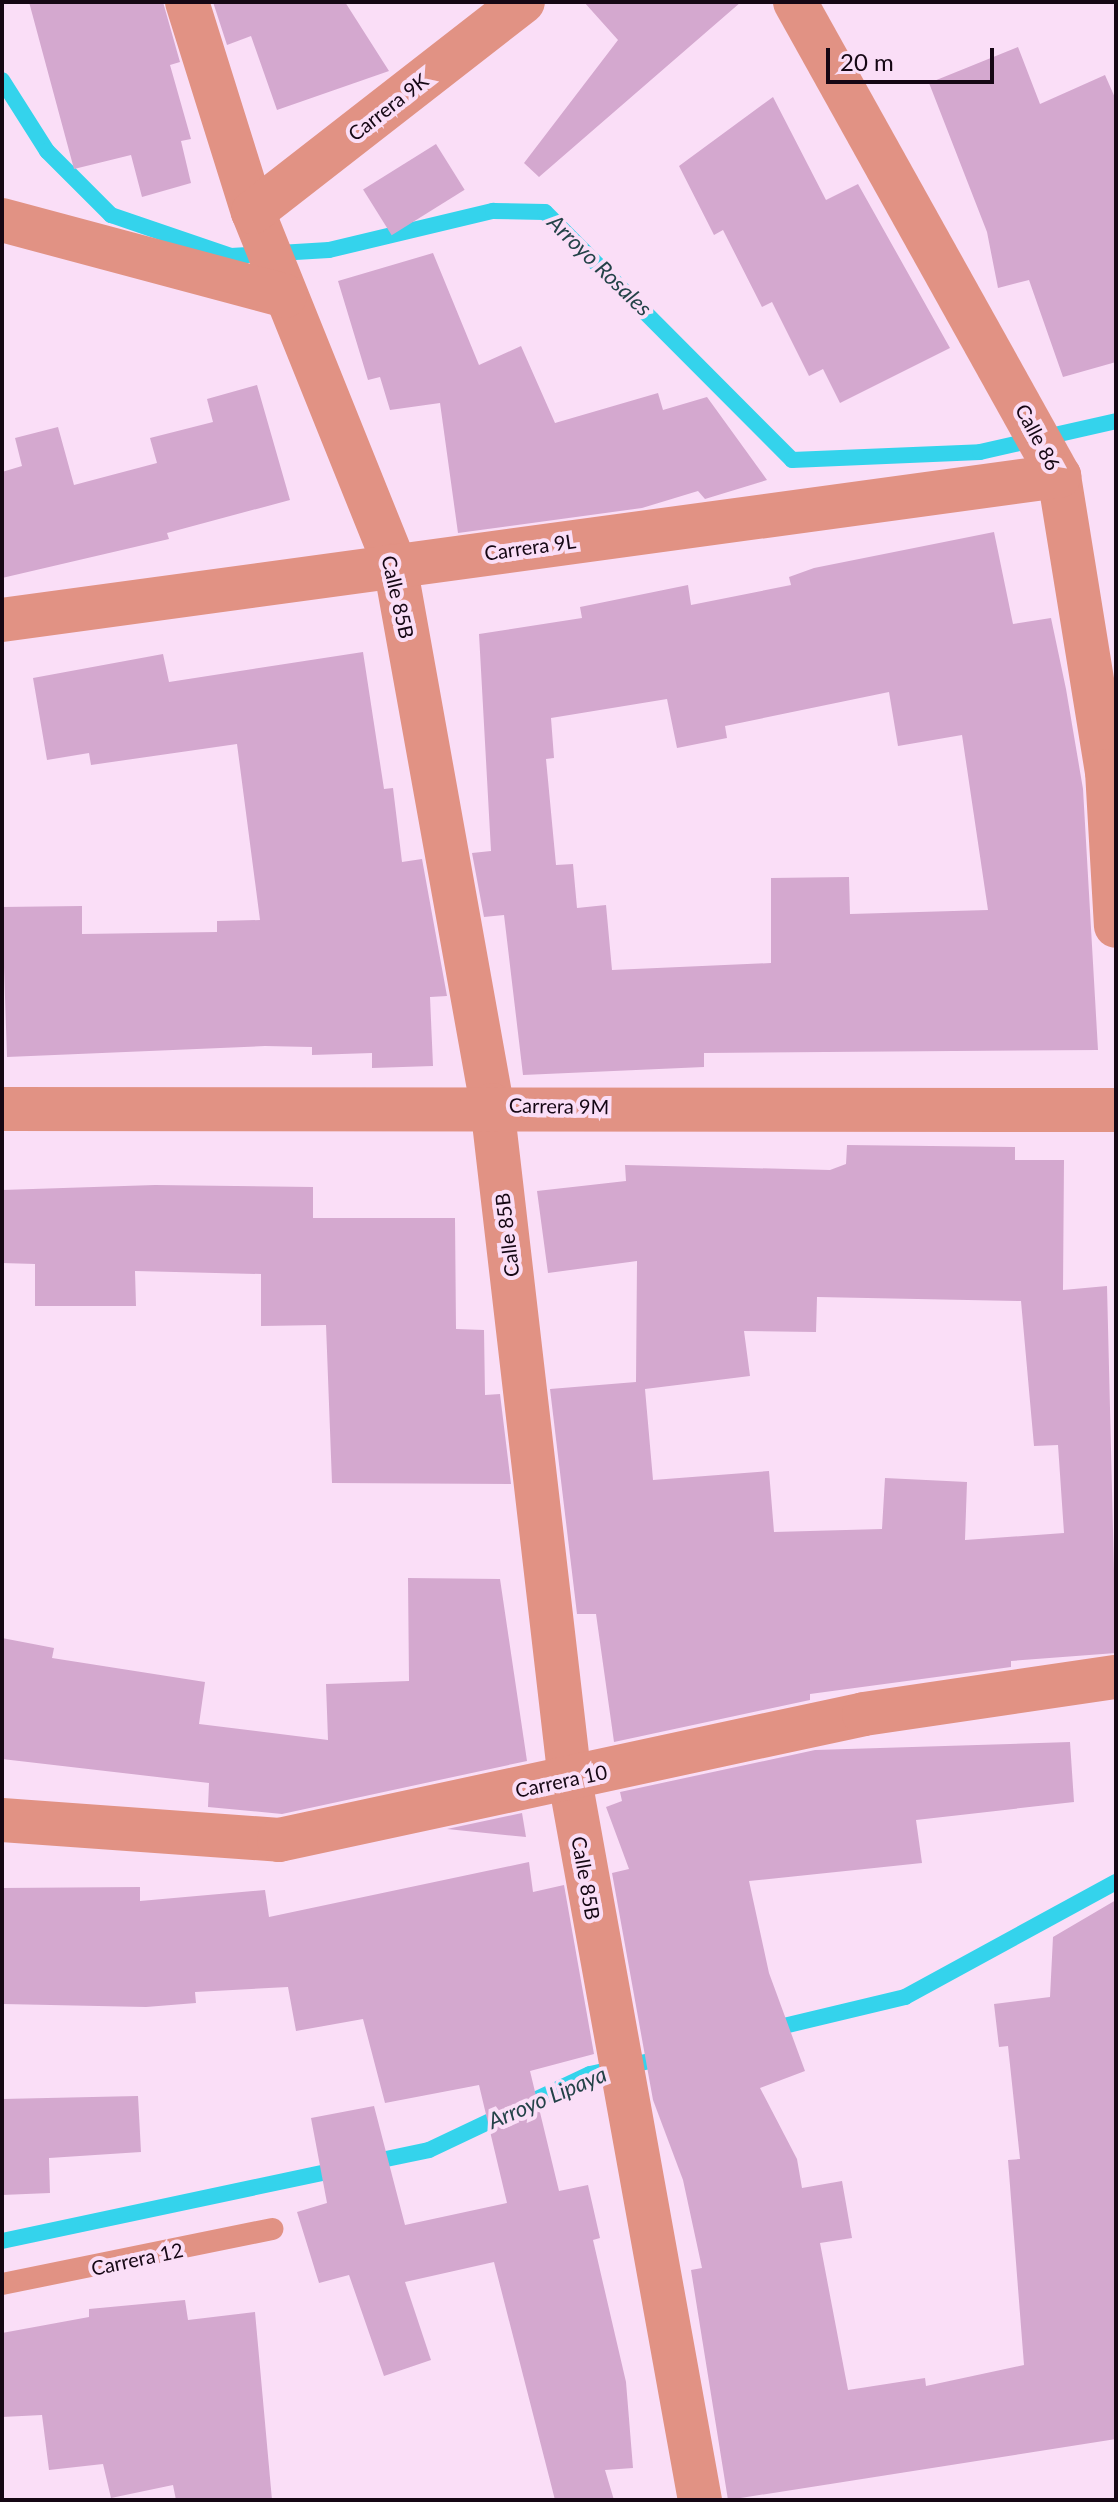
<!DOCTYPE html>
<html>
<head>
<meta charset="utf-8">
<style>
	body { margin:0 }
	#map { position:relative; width:1118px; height:2502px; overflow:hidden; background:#fadef7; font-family:Lato,sans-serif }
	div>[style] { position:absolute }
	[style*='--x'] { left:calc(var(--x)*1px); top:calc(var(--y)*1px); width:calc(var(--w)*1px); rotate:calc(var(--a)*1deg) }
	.stream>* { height:16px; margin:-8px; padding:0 8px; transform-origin:8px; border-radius:8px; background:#34d3ec }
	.building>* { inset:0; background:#d4a8cf; transform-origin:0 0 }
	.lane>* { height:22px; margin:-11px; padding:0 11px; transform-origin:11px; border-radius:11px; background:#e19284 }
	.street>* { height:44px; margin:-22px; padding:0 22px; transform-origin:22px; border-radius:22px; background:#e19284 }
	span { translate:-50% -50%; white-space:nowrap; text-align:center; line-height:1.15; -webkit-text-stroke:8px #fadef7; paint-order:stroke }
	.street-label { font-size:20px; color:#150714 }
	.water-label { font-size:22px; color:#234248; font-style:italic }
	.frame { position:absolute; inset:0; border:4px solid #150714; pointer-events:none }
	.scale { position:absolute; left:826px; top:48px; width:168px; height:36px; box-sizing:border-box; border:4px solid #150714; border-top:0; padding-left:10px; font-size:24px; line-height:28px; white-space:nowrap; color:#150714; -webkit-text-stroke:6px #fadef7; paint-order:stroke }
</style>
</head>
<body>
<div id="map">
	<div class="stream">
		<i style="--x:2;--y:80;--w:84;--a:57.6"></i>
		<i style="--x:47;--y:151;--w:91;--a:45"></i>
		<i style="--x:111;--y:215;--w:127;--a:18.9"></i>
		<i style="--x:231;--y:256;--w:98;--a:-3.5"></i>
		<i style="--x:329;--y:250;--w:169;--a:-13.4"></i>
		<i style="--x:493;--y:211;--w:52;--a:1.1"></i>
		<i style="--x:545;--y:212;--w:350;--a:45.1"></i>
		<i style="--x:792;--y:460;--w:188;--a:-2.4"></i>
		<i style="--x:980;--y:452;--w:139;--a:-12.8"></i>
		<i style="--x:767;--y:2030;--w:142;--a:-13.4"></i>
		<i style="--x:905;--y:1997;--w:240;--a:-28.6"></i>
		<i style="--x:367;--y:2163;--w:63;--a:-11.8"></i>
		<i style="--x:429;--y:2150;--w:178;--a:-25.3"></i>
		<i style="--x:590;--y:2074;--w:80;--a:-12.3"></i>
		<i style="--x:2;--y:2241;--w:347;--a:-12"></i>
	</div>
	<div class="building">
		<i style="clip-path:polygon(29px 2px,163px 2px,180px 62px,170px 65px,191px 139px,181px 141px,191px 183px,142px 197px,131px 155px,74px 169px)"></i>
		<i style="clip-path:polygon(213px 2px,345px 2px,389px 71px,277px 110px,251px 36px,227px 45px)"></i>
		<i style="clip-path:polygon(584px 2px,741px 2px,539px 177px,524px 163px,618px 40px)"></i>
		<i style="clip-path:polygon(1018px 47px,1040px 104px,1105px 75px,1116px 100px,1116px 362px,1063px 377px,1029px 280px,998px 288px,987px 232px,929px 83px)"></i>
		<i style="clip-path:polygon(773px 97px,826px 200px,858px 184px,950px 348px,840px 403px,823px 369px,809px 376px,772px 302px,762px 307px,723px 230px,714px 235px,679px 166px)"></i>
		<i style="left:436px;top:144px;width:54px;height:86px;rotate:58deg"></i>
		<i style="clip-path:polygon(433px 253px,479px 365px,521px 346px,555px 423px,658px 393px,663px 410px,707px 397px,767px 480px,705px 499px,698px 491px,642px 508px,458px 533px,440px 403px,390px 410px,380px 377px,368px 380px,338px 281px)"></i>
		<i style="clip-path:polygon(257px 385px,290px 500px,167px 533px,169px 539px,2px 578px,2px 472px,22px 466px,15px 438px,58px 427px,74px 485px,157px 463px,150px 438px,213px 422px,207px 399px)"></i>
		<i style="clip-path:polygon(evenodd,994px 532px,1013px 624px,1051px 618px,1066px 689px,1083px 789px,1098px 1050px,704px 1053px,704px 1067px,523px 1075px,504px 915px,484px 917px,472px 853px,491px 851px,479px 634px,582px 618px,580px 607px,688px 585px,691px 605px,791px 585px,789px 577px,814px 568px,994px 532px,889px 692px,898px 746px,962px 735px,988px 910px,850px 914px,849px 877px,771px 878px,771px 963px,612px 970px,606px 905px,577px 908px,573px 864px,556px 865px,546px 759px,554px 758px,551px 718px,667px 699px,677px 748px,727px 738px,725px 726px,889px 692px)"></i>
		<i style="clip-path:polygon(363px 652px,384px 789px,393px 788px,402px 862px,422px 859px,447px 996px,430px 997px,433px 1066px,372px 1068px,372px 1053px,312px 1055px,312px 1047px,265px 1046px,7px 1057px,2px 907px,82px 906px,82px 934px,217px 932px,217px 921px,260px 920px,237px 744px,91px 765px,89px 753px,47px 760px,33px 678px,163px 654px,169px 682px)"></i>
		<i style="clip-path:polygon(evenodd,847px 1145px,1015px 1147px,1015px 1160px,1064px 1160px,1063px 1290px,1107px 1286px,1116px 1653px,1011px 1661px,1011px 1667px,810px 1694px,810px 1700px,614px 1742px,596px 1614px,577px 1614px,550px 1389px,636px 1382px,637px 1261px,548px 1273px,537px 1191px,626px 1181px,625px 1165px,830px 1170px,846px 1164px,847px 1145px,817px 1297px,1021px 1301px,1034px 1446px,1058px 1445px,1064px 1533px,965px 1540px,967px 1482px,885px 1478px,882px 1529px,774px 1532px,769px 1471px,653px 1480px,645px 1389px,750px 1376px,744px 1331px,816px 1332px,817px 1297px)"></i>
		<i style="clip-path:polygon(155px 1185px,313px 1187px,313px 1218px,455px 1218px,456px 1329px,484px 1330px,485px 1395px,500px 1394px,511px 1484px,332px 1483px,326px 1325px,261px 1326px,261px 1274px,135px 1271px,136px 1306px,35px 1306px,35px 1264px,2px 1263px,2px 1190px)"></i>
		<i style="clip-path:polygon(408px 1578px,500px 1579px,527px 1761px,282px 1814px,208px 1807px,209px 1783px,2px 1759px,2px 1638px,54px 1648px,52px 1658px,205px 1682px,199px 1724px,328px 1740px,326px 1684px,409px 1681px)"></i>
		<i style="clip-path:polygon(1070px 1742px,1074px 1802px,916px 1820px,922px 1863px,749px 1881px,769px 1973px,805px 2071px,760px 2088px,797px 2159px,802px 2188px,842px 2181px,852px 2238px,820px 2243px,848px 2390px,925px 2378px,926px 2386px,1024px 2365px,1008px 2160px,1020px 2159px,1008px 2046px,999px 2047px,994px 2004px,1050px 1997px,1053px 1937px,1116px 1900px,1116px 2439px,728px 2500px,691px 2270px,702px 2268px,683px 2180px,653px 2100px,612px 1873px,629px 1869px,606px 1807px,622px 1801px,620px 1792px,815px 1750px)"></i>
		<i style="clip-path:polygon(522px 1813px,526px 1837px,447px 1829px)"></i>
		<i style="clip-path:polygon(529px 1862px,533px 1892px,564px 1885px,594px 2054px,530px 2071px,559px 2191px,588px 2185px,600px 2238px,593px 2240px,626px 2382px,633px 2468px,605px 2470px,614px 2500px,555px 2500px,494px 2262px,405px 2282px,431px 2360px,384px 2376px,349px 2275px,319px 2283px,297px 2212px,327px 2203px,311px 2118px,374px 2106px,405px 2225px,507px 2203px,479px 2085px,385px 2103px,363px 2019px,296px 2031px,288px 1987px,195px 1992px,196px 2003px,146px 2007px,3px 2004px,2px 1888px,140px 1887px,140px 1901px,265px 1890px,269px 1917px)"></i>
		<i style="clip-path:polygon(138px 2096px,141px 2152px,49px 2158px,50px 2193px,2px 2195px,2px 2099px)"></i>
		<i style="clip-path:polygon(185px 2300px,188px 2320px,255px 2312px,272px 2500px,176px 2500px,173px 2485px,111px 2498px,103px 2464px,49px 2470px,42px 2415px,2px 2417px,2px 2333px,89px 2317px,89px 2309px)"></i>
	</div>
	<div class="lane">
		<i style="--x:2;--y:2284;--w:276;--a:-11.5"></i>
	</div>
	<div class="street">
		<i style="--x:187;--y:2;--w:220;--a:72.6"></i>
		<i style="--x:253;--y:212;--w:380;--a:68.1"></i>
		<i style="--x:395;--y:565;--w:549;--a:79.82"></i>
		<i style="--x:492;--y:1105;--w:679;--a:83.41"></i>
		<i style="--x:570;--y:1780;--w:732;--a:79.77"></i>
		<i style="--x:795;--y:2;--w:543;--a:60.88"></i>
		<i style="--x:1059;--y:476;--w:299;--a:80.8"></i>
		<i style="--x:1107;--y:771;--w:155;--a:86.7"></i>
		<i style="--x:253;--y:212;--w:342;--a:-37.9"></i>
		<i style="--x:2;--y:220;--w:293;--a:15"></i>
		<i style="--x:2;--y:620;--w:1067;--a:-7.76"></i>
		<i style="--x:2;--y:1109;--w:1114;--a:0.05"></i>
		<i style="--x:2;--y:1820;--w:278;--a:4.1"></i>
		<i style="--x:279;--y:1840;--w:598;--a:-12.15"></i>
		<i style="--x:864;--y:1714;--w:255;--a:-8.4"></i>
	</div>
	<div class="street-label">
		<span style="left:388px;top:107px;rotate:-38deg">Carrera 9K</span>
		<span style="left:1038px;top:437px;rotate:62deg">Calle 86</span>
		<span style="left:530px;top:547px;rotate:-8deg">Carrera 9L</span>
		<span style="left:398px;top:597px;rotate:77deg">Calle 85B</span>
		<span style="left:559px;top:1106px;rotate:1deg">Carrera 9M</span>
		<span style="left:507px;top:1235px;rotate:-97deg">Calle 85B</span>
		<span style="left:561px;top:1781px;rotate:-12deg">Carrera 10</span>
		<span style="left:586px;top:1878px;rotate:80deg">Calle 85B</span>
		<span style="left:137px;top:2259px;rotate:-12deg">Carrera 12</span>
	</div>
	<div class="water-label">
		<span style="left:600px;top:265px;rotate:44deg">Arroyo Rosales</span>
		<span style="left:547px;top:2097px;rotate:-23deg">Arroyo Lipaya</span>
	</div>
	<div class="frame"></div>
	<div class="scale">20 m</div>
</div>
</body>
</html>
